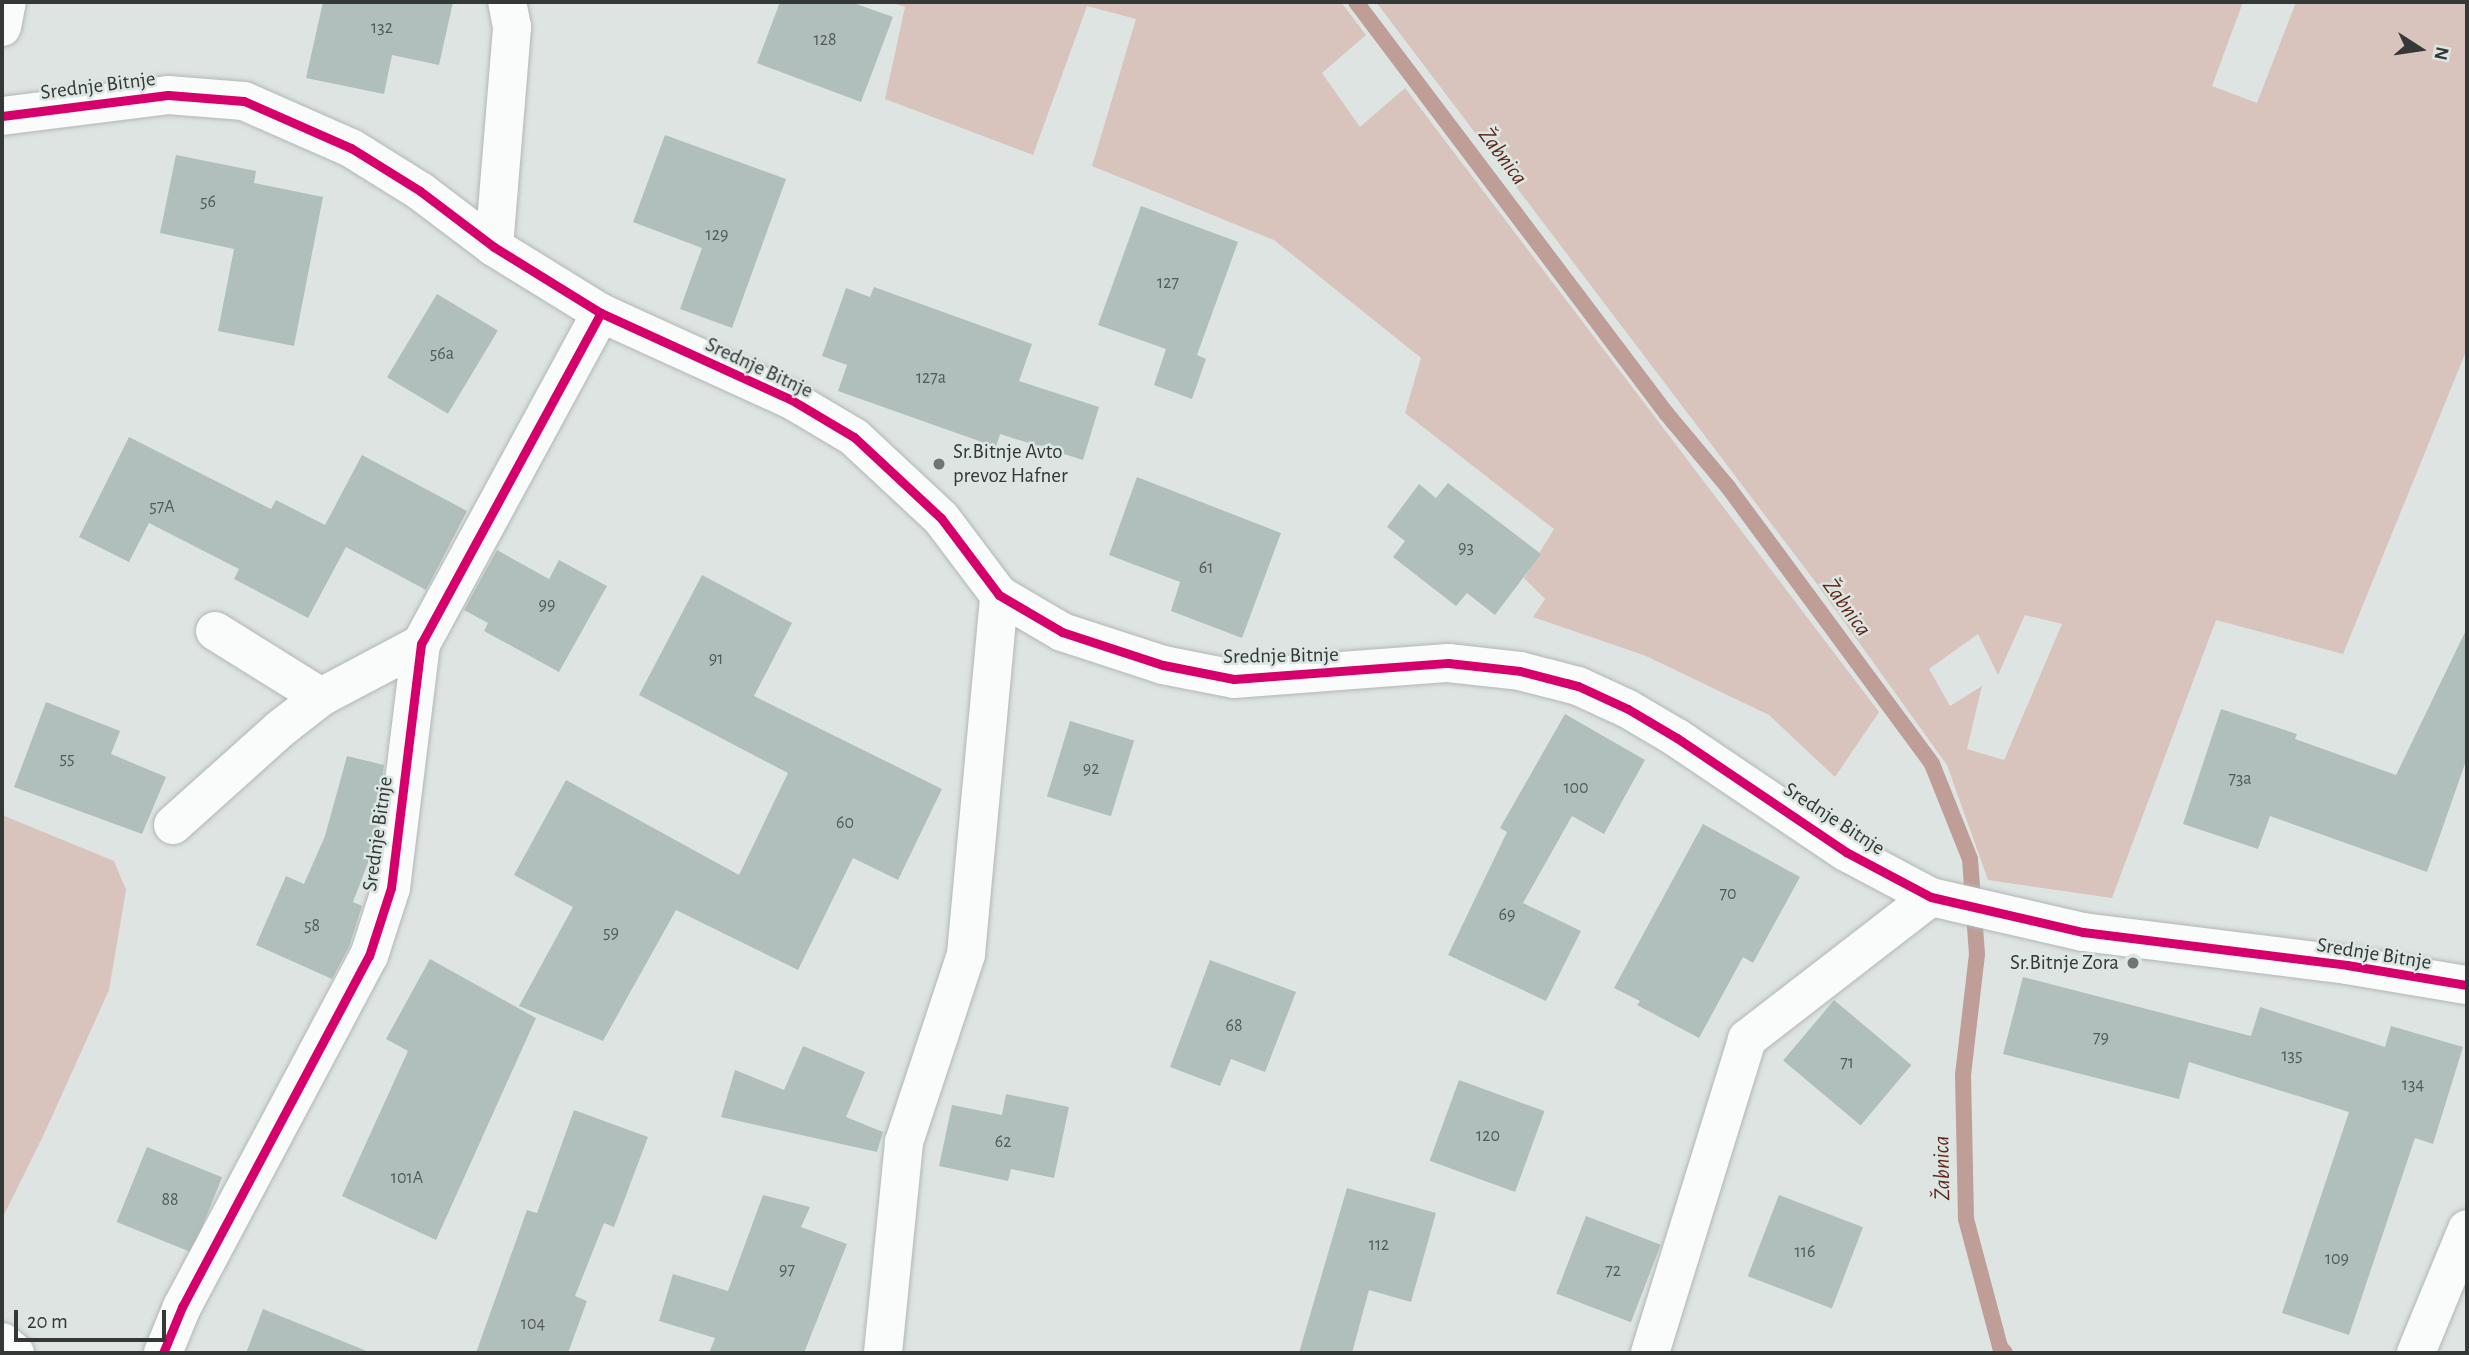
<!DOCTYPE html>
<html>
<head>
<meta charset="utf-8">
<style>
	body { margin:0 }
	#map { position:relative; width:2469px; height:1355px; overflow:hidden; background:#dee4e2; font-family:"Alegreya Sans",sans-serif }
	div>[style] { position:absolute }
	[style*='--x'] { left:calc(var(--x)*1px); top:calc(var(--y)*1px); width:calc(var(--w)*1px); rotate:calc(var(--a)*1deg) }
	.green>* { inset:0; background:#d8c4bd }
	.stream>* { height:16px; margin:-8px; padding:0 8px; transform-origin:8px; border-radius:8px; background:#be9e96 }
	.building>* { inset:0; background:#b0bfbb; transform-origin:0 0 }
	.roads { filter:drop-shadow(0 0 2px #b2b7b5) drop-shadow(0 0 2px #b2b7b5) }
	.minor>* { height:38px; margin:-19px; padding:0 19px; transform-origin:19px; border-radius:19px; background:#fafbfb }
	.cycleway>* { height:9px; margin:-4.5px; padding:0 4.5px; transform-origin:4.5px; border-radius:4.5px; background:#d6006c }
	.dots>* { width:19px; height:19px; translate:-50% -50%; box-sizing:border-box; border:4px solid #dce6e3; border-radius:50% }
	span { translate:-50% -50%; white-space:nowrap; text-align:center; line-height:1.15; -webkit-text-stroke:5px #dce6e3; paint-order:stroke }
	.number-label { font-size:18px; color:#535a58 }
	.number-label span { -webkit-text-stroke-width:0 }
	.street-label { font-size:21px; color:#343837 }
	.poi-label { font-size:21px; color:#343837 }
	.left { translate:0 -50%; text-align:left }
	.right { translate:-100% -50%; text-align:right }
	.water-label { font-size:23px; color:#632518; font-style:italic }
	.frame { position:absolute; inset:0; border:4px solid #343837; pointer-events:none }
	.north { position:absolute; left:2385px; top:14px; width:70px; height:70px; -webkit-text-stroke:5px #dce6e3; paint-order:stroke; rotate:102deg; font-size:19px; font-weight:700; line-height:28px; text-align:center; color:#343837 }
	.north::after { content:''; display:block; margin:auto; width:24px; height:32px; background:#343837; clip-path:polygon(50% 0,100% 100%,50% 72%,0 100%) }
	.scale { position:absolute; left:14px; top:1310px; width:152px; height:32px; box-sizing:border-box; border:4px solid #343837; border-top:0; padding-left:9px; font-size:21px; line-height:24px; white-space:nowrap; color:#343837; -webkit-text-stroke:5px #dce6e3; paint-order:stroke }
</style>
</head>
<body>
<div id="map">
	<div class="green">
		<i style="clip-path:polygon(890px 2px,1341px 2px,1366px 35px,1322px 73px,1360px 127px,1405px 88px,1879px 712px,1835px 777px,1769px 715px,1646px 656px,1533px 617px,1545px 599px,1524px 578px,1554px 529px,1405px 413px,1421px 358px,1274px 240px,1092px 166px,1136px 19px,1087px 6px,1033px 155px,885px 99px,905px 7px)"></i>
		<i style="clip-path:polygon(evenodd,1376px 2px,2243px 2px,2212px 86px,2257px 103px,2296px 2px,2467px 2px,2467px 349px,2343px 654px,2216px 620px,2112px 898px,1988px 880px,1947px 765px,1814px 580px,1376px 2px,2025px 615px,2062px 624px,2004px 760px,1967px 749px,1982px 686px,1950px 706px,1929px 669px,1978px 634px,1998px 675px,2025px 615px)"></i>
		<i style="clip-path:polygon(2px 815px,114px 861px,126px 890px,109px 990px,45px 1132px,2px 1219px)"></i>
	</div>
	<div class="stream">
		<i style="--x:1356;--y:2;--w:515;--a:52.97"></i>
		<i style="--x:1666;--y:413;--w:97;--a:50"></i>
		<i style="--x:1728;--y:487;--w:344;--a:53.6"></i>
		<i style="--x:1932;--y:764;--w:102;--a:68.2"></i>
		<i style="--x:1970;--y:859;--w:95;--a:85.8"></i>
		<i style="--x:1977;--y:954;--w:122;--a:96.6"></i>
		<i style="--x:1963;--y:1075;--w:144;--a:88.8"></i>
		<i style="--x:1966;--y:1219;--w:132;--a:75.1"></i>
		<i style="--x:2000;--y:1347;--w:8;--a:50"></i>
	</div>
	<div class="building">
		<i style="clip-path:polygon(323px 2px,453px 2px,439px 65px,392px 55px,384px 94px,306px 78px)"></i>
		<i style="clip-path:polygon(780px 2px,851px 2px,893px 17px,861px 102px,757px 63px)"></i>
		<i style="clip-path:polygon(665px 135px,786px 179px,732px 328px,680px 309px,702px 248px,633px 222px)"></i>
		<i style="clip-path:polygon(176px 155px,256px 171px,254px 183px,323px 197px,294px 346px,218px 331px,234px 249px,160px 233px)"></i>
		<i style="clip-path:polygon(1141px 206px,1238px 242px,1197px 355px,1206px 359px,1192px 399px,1154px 385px,1166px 349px,1098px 325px)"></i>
		<i style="clip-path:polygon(874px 287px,1032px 344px,1019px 381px,1099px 407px,1083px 460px,1000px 434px,996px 447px,838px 391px,847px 365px,822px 356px,846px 288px,870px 297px)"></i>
		<i style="left:437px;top:294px;width:71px;height:97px;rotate:31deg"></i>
		<i style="clip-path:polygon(129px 437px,271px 509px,276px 500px,325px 525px,362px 455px,467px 511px,426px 590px,346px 547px,308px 618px,234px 579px,239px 569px,149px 523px,129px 562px,79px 537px)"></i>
		<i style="clip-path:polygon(1137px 477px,1281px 533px,1242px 638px,1171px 611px,1180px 582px,1109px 555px)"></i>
		<i style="clip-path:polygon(1448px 483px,1541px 554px,1495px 615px,1467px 593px,1456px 606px,1393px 557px,1405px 541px,1387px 527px,1419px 484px,1436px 498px)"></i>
		<i style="clip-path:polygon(497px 550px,549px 579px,559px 560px,607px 586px,559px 672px,484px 631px,488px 623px,464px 610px)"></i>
		<i style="clip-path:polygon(702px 575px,792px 623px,754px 696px,942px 789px,898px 880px,853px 858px,798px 970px,676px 910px,603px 1041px,519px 1006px,573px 907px,514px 875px,566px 780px,739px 875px,788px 773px,639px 695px)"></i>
		<i style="clip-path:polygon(2467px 628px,2467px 758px,2427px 872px,2270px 816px,2258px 849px,2183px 824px,2221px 709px,2297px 734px,2295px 739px,2396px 775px)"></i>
		<i style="clip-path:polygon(46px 702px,120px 731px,111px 754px,166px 777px,142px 834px,14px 787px)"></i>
		<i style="clip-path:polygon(1565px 714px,1645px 760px,1604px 834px,1572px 816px,1523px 903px,1581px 931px,1546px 1001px,1448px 955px,1507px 832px,1500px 828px)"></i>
		<i style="left:1070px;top:721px;width:67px;height:79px;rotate:17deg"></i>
		<i style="clip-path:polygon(347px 756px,384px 765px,374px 847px,353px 902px,362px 906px,349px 947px,332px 979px,256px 945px,286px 876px,304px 884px,325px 836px)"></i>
		<i style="clip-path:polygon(1703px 824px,1800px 877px,1753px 963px,1743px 957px,1699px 1038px,1637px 1005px,1640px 1001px,1614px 988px)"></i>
		<i style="clip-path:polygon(430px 959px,536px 1018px,436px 1240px,342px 1196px,408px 1051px,386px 1039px)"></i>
		<i style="clip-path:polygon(1210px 960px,1296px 992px,1265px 1072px,1231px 1059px,1220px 1086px,1170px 1067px)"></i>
		<i style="clip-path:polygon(2023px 977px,2251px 1036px,2260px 1007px,2385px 1047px,2391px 1026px,2463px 1047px,2433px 1144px,2415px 1138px,2349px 1335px,2282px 1313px,2349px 1112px,2189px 1062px,2179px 1099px,2003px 1054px)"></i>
		<i style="left:1834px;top:1000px;width:101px;height:79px;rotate:40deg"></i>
		<i style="clip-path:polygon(803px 1046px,865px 1072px,846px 1117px,883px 1132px,877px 1152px,721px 1117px,735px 1070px,784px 1090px)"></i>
		<i style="left:1459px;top:1080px;width:91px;height:86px;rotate:20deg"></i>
		<i style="clip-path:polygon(1006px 1094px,1069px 1107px,1054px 1178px,1011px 1169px,1008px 1181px,939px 1166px,952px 1105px,1002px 1115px)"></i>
		<i style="clip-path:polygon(574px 1110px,648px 1137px,614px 1227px,604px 1223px,575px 1296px,587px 1301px,568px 1353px,476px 1353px,527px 1210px,537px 1213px)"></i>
		<i style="left:147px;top:1147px;width:81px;height:81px;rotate:22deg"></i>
		<i style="clip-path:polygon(1347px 1188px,1436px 1213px,1411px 1302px,1369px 1290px,1352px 1353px,1299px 1353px)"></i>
		<i style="clip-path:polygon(763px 1195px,810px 1207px,801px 1227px,847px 1244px,804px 1353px,709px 1353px,715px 1338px,659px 1321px,673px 1274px,728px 1291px)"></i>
		<i style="left:1779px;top:1195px;width:90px;height:87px;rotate:21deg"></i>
		<i style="left:1586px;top:1216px;width:80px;height:83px;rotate:21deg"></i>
		<i style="clip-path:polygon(263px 1309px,369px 1352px,368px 1353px,246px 1353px)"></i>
	</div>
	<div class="roads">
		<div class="minor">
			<i style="--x:2;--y:27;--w:25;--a:-79"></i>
			<i style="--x:2;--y:116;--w:167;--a:-7.2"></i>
			<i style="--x:168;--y:95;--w:76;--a:4.5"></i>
			<i style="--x:244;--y:101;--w:117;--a:23.7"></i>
			<i style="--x:351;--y:148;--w:81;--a:31.9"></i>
			<i style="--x:420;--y:191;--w:93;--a:37.1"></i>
			<i style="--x:494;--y:247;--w:126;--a:31.7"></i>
			<i style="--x:601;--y:313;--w:208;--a:24.5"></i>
			<i style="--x:790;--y:399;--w:74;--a:30.7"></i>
			<i style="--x:854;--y:437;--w:119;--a:43"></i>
			<i style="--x:941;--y:518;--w:96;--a:53"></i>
			<i style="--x:999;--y:595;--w:73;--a:30.4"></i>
			<i style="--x:1062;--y:632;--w:106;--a:18.1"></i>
			<i style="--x:1163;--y:665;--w:72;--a:11.2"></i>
			<i style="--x:1234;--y:679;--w:215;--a:-4.3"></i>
			<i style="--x:1448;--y:663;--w:72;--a:6.3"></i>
			<i style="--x:1520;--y:671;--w:60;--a:14.5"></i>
			<i style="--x:1578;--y:686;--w:55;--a:24.7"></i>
			<i style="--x:1628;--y:709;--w:57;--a:30.6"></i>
			<i style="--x:1677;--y:738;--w:204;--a:34"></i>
			<i style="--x:1846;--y:852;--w:96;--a:27.9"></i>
			<i style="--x:1931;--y:897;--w:156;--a:13"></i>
			<i style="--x:2083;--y:932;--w:266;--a:7.1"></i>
			<i style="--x:2347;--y:965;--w:122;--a:9.5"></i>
			<i style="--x:494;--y:247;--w:221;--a:-85.3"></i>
			<i style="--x:512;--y:27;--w:25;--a:-101"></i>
			<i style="--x:215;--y:631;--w:125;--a:31.9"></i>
			<i style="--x:173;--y:825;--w:144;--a:-41.9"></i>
			<i style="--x:280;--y:729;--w:52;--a:-38"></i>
			<i style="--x:321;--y:697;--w:113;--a:-27.9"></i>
			<i style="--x:2;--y:1342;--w:17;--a:40"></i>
			<i style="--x:163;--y:1353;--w:50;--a:-67.6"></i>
			<i style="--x:182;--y:1307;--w:398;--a:-62"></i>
			<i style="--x:369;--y:956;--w:71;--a:-72.1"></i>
			<i style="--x:391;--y:888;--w:246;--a:-83"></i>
			<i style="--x:421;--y:644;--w:377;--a:-61.5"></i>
			<i style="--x:883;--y:1353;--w:212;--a:-84.3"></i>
			<i style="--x:904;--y:1142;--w:198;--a:-71.7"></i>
			<i style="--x:966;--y:954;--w:361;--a:-84.7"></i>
			<i style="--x:1650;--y:1353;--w:329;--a:-72.8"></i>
			<i style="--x:1747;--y:1039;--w:232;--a:-37.7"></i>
			<i style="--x:2416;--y:1353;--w:134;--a:-67.6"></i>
		</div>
	</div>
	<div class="cycleway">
		<i style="--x:2;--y:116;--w:167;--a:-7.2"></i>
		<i style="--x:168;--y:95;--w:76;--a:4.5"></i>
		<i style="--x:244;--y:101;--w:117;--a:23.7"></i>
		<i style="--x:351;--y:148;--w:81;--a:31.9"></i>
		<i style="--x:420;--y:191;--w:93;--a:37.1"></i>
		<i style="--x:494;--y:247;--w:126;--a:31.7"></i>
		<i style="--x:601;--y:313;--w:208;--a:24.5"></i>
		<i style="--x:790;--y:399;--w:74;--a:30.7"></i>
		<i style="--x:854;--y:437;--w:119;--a:43"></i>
		<i style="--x:941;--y:518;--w:96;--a:53"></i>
		<i style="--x:999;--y:595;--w:73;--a:30.4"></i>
		<i style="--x:1062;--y:632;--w:106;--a:18.1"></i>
		<i style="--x:1163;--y:665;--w:72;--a:11.2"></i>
		<i style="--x:1234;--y:679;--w:215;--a:-4.3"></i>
		<i style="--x:1448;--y:663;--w:72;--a:6.3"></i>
		<i style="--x:1520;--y:671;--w:60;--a:14.5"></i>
		<i style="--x:1578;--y:686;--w:55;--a:24.7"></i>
		<i style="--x:1628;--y:709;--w:57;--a:30.6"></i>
		<i style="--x:1677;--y:738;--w:204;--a:34"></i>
		<i style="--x:1846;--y:852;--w:96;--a:27.9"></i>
		<i style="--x:1931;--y:897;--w:156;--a:13"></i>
		<i style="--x:2083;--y:932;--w:266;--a:7.1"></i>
		<i style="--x:2347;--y:965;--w:122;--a:9.5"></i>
		<i style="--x:163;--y:1353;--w:50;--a:-67.6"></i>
		<i style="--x:182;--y:1307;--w:398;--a:-62"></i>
		<i style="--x:369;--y:956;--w:71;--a:-72.1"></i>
		<i style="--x:391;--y:888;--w:246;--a:-83"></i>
		<i style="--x:421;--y:644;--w:377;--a:-61.5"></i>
	</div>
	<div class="dots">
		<i style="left:939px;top:464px;background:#707473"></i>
		<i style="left:2133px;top:963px;background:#707473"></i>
	</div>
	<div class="number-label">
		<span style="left:382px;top:28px">132</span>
		<span style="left:825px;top:40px">128</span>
		<span style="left:208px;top:202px">56</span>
		<span style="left:717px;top:235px">129</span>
		<span style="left:1168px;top:283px">127</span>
		<span style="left:442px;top:354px">56a</span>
		<span style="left:931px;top:378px">127a</span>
		<span style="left:162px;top:507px">57A</span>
		<span style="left:1466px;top:548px">93</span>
		<span style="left:1206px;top:568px">61</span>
		<span style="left:547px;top:605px">99</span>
		<span style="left:716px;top:659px">91</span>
		<span style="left:67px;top:759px">55</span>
		<span style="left:1091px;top:769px">92</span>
		<span style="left:2240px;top:779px">73a</span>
		<span style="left:1576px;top:788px">100</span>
		<span style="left:845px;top:823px">60</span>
		<span style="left:1728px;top:894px">70</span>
		<span style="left:1507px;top:915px">69</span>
		<span style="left:312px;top:926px">58</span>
		<span style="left:611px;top:933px">59</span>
		<span style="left:1234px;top:1026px">68</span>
		<span style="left:2101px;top:1038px">79</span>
		<span style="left:2292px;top:1056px">135</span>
		<span style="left:1847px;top:1063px">71</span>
		<span style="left:2413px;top:1085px">134</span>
		<span style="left:1488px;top:1136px">120</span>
		<span style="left:1003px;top:1142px">62</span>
		<span style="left:407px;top:1178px">101A</span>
		<span style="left:170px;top:1200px">88</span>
		<span style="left:1379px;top:1245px">112</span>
		<span style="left:1805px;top:1252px">116</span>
		<span style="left:2337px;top:1259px">109</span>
		<span style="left:787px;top:1270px">97</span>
		<span style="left:1613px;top:1271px">72</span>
		<span style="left:533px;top:1324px">104</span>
	</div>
	<div class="street-label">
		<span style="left:98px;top:86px;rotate:-7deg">Srednje Bitnje</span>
		<span style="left:759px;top:368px;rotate:25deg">Srednje Bitnje</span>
		<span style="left:1281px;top:656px;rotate:-1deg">Srednje Bitnje</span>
		<span style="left:1834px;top:819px;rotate:33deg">Srednje Bitnje</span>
		<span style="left:378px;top:834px;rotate:-82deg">Srednje Bitnje</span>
		<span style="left:2374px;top:954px;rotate:9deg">Srednje Bitnje</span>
	</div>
	<div class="poi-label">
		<span class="left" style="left:953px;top:464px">Sr.Bitnje Avto<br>prevoz Hafner</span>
		<span class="right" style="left:2119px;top:963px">Sr.Bitnje Zora</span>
	</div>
	<div class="water-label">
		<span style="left:1502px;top:157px;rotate:53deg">Žabnica</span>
		<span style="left:1846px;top:608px;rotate:54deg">Žabnica</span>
		<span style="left:1943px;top:1168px;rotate:-91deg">Žabnica</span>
	</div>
	<div class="frame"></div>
	<div class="north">N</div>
	<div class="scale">20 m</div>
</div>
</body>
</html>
